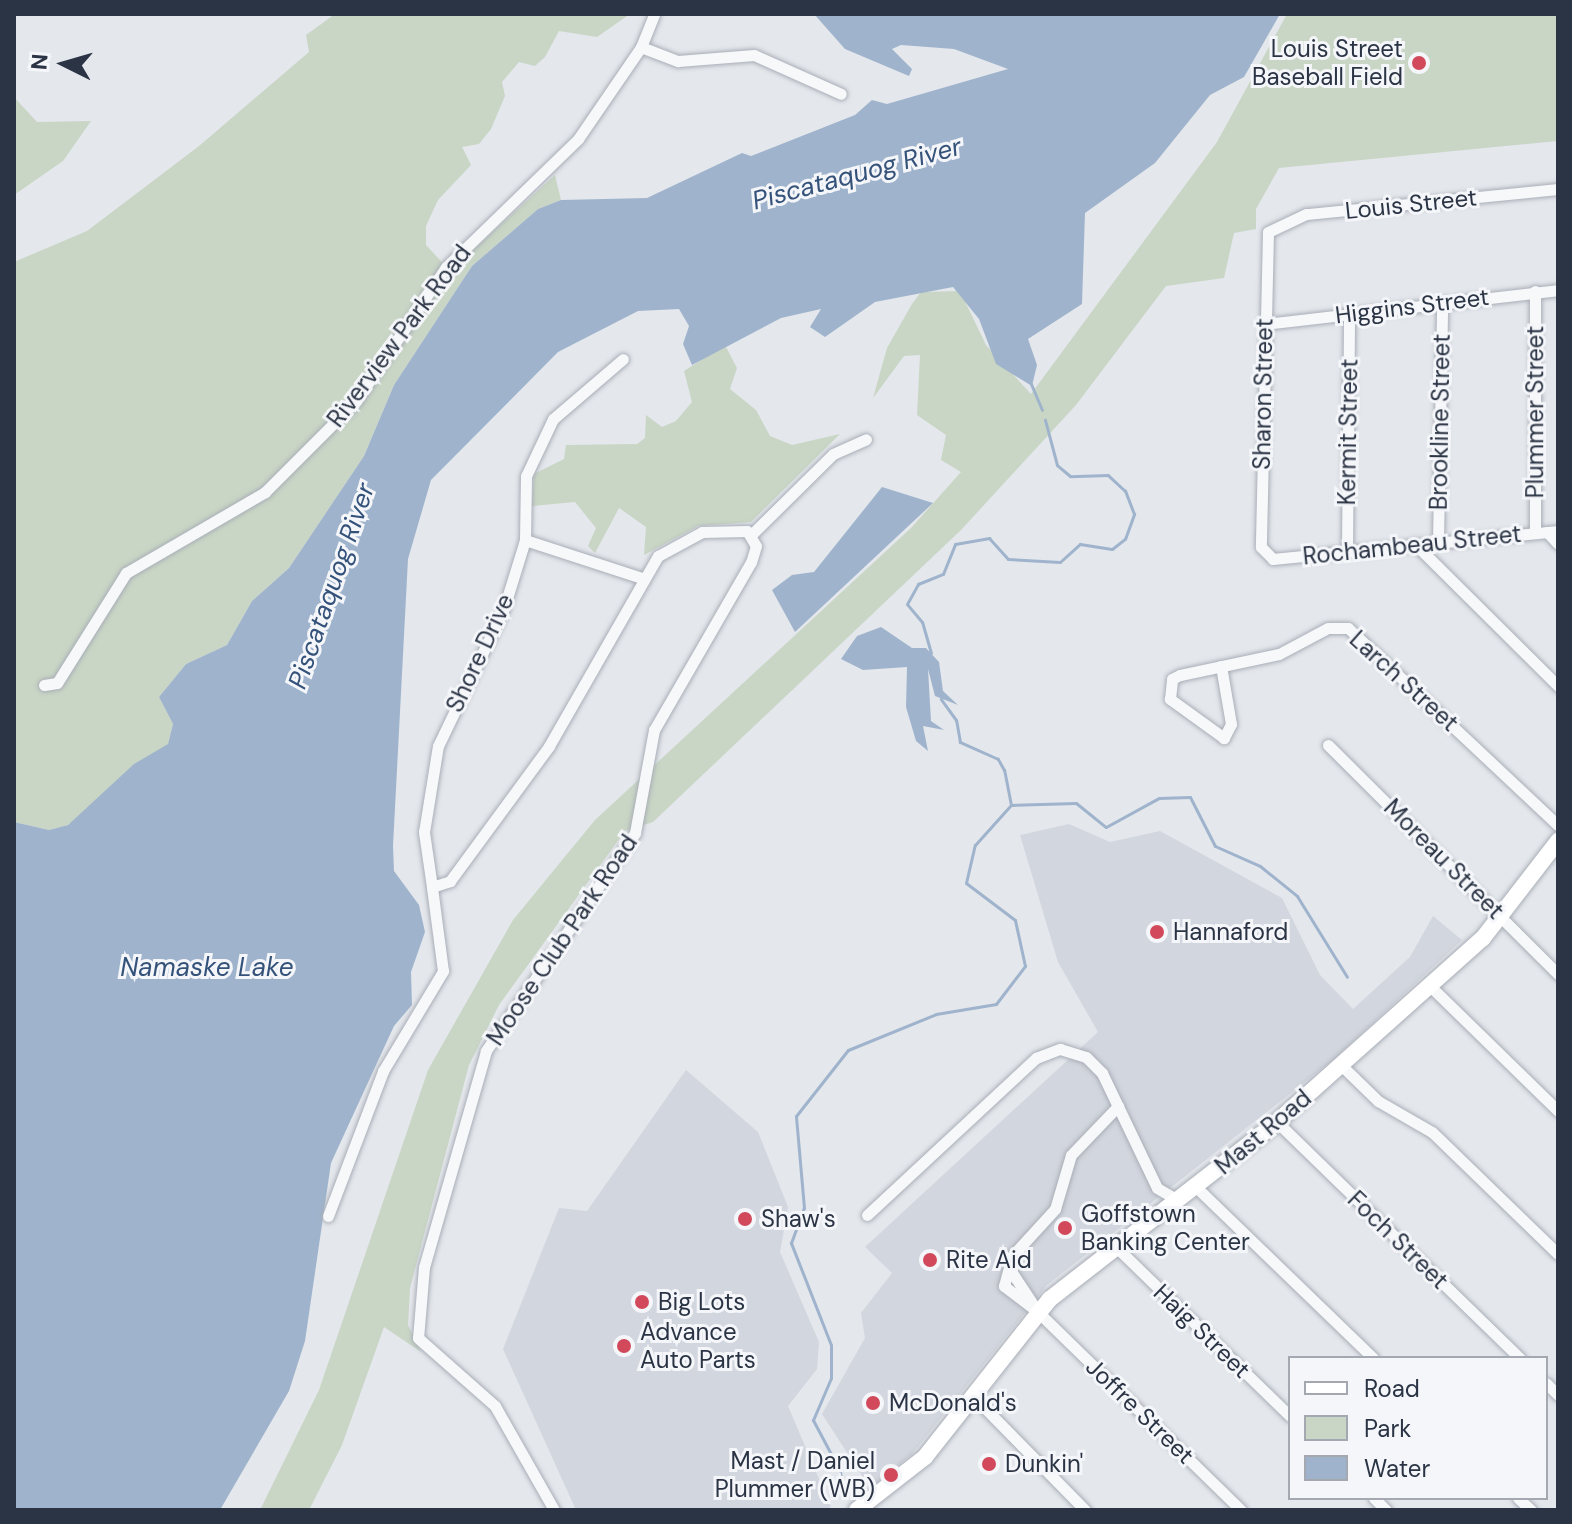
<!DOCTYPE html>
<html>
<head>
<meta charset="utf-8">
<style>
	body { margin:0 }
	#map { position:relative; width:1572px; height:1524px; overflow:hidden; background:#e4e7ec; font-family:"DM Sans",sans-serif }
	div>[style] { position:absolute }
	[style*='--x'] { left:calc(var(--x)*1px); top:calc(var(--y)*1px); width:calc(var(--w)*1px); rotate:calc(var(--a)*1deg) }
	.built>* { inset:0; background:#d2d6de }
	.green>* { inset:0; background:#c9d6c5 }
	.water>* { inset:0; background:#9fb4cc }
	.stream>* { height:3px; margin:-1.5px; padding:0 1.5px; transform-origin:1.5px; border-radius:1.5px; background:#9fb4cc }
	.roads { filter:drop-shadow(0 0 2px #a9aeb7) drop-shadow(0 0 2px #a9aeb7) }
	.street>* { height:11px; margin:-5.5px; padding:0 5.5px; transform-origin:5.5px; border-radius:5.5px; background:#f7f8fa }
	.secondary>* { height:16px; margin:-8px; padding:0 8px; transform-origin:8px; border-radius:8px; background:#fff }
	.dots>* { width:22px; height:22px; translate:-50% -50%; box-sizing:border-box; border:4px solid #f4f6f9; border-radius:50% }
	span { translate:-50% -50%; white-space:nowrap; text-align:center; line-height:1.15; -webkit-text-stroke:6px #f4f6f9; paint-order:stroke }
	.poi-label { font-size:24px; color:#2b3445 }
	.right { translate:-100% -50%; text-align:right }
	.left { translate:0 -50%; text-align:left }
	.street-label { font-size:24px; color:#2b3445 }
	.water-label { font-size:26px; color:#34527a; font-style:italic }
	.frame { position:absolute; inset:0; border:16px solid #2b3445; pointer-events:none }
	.legend { position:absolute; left:1288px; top:1356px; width:260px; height:144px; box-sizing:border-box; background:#f4f6f9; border:2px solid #a4a8b1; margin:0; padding:10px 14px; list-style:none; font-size:24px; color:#2b3445 }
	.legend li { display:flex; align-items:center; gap:16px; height:40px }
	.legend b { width:40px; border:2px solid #a4a8b1 }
	.north { position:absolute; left:24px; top:24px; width:80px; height:80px; -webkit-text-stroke:6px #f4f6f9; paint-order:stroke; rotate:275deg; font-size:22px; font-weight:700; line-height:32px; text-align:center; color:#2b3445 }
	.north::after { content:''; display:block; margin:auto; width:28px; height:36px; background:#2b3445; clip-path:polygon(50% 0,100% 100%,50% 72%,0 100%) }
</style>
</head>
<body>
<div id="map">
	<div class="built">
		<i style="clip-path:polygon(1069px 824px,1110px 842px,1160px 831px,1282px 898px,1320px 975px,1353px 1009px,1410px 957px,1433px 916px,1462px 940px,1334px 1059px,1047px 1285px,912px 1454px,870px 1488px,822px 1414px,865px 1338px,861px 1313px,892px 1273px,865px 1247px,1098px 1032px,1058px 962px,1020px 835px)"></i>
		<i style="clip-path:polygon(686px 1070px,758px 1132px,788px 1207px,780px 1252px,819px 1342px,817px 1369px,788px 1406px,831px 1507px,824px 1510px,576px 1510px,503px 1349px,559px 1208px,587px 1211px)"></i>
	</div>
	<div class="green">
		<i style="clip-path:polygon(335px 14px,630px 14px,597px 37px,559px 31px,545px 57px,535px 66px,519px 62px,502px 82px,505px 96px,491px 129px,479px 144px,462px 147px,471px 165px,438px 200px,426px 226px,426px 245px,450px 271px,555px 175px,561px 200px,538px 209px,472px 266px,394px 385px,364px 456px,289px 568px,252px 601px,227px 645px,186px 664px,159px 697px,173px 724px,168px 744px,68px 825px,49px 830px,14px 822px,14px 262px,87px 231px,199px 146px,309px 52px,306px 35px)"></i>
		<i style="clip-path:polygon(1287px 14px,1558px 14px,1558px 141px,1279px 168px,1256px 209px,1256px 229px,1234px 233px,1224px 278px,1166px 286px,1076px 405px,961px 530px,653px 822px,625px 831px,499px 1005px,469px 1065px,410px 1288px,408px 1325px,421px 1352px,384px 1327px,342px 1445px,309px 1510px,260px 1510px,319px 1390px,428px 1070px,513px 920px,595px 820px,911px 528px,961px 472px,941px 460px,946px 435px,917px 415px,920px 355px,904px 356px,873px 398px,887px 348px,912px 304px,921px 292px,960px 291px,986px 345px,1031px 394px,1217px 142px)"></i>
		<i style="clip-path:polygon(14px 97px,37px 122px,91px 121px,63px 161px,14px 195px)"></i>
		<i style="clip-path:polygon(725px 345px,737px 368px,730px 389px,756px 410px,770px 436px,792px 445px,840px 434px,751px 522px,698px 526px,644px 555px,646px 527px,619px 508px,595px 553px,588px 546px,596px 528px,575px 502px,532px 506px,534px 474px,564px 459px,566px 445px,637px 444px,645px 438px,646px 415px,662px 427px,676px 421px,692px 402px,684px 371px)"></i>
	</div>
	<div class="water">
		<i style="clip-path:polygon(814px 14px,1280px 14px,1244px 77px,1210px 95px,1155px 163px,1085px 213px,1082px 304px,1028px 339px,1037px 365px,1032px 386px,996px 364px,979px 319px,953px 287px,875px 302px,825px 337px,810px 327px,821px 309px,781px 318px,692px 365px,683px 344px,689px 326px,679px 309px,638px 311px,558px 352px,431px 480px,408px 559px,393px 846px,394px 871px,419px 905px,425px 932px,411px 972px,412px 1005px,394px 1026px,331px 1163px,305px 1341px,289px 1391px,220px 1510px,14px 1510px,14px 822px,49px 830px,68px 825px,134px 764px,168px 744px,173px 724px,159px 697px,186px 664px,227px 645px,252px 601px,289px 568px,364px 456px,394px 385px,472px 266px,538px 209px,561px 200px,647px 198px,742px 153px,751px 156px,855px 115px,872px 100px,887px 104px,1008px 69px,954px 49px,901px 45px,892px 49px,912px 69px,909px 76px,845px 49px)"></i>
		<i style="clip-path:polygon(882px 487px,933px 503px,795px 632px,772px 590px,792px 575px,814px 572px)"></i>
		<i style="clip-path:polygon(881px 627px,912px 648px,926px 648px,939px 662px,943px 691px,958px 705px,935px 696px,928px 669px,931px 721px,944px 730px,923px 726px,928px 751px,916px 741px,906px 707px,907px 667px,863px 670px,841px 659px,857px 636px)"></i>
	</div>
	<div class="stream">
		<i style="--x:1031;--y:384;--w:28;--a:67"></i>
		<i style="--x:931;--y:653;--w:32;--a:-106"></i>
		<i style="--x:922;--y:622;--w:23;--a:-130"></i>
		<i style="--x:907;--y:604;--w:23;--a:-61"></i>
		<i style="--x:918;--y:584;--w:27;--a:-22"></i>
		<i style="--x:943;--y:574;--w:32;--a:-68"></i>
		<i style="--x:955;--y:544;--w:35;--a:-10"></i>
		<i style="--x:989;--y:538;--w:28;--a:48"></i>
		<i style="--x:1008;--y:559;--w:52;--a:3.3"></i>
		<i style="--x:1060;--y:562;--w:27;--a:-42"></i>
		<i style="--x:1080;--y:544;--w:32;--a:9"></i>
		<i style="--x:1112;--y:549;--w:16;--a:-38"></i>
		<i style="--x:1125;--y:539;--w:27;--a:-70"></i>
		<i style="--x:1134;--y:514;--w:25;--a:-111"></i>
		<i style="--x:1125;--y:491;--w:23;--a:-137"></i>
		<i style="--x:1108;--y:475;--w:38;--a:178"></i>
		<i style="--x:1070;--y:476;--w:17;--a:-140"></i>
		<i style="--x:1057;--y:465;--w:47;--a:-104.9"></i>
		<i style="--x:1011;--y:805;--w:65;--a:-1.8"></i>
		<i style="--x:1076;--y:803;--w:38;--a:39"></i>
		<i style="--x:1106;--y:827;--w:60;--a:-28.7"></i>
		<i style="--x:1159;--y:798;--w:31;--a:-2"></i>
		<i style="--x:1190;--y:797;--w:55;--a:63"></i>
		<i style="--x:1215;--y:846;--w:49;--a:24"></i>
		<i style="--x:1260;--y:866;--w:48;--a:39"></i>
		<i style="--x:1297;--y:896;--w:95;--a:58.3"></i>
		<i style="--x:844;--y:1497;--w:26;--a:-99"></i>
		<i style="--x:840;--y:1471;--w:58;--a:-117.9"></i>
		<i style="--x:813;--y:1420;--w:46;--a:-66.8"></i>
		<i style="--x:831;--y:1378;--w:33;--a:-90"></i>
		<i style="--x:831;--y:1345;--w:110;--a:-111.4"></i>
		<i style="--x:791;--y:1243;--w:37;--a:-70"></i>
		<i style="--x:804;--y:1208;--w:92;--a:-95"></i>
		<i style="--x:796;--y:1116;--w:84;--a:-51.8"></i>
		<i style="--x:848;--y:1050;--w:95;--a:-22.2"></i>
		<i style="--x:936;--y:1014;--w:61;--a:-9.5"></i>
		<i style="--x:996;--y:1004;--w:48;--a:-52.7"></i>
		<i style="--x:1025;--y:966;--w:47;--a:-102.3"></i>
		<i style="--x:1015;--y:920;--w:61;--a:-142.9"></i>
		<i style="--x:966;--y:883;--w:39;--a:-77"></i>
		<i style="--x:975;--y:845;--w:54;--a:-48"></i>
		<i style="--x:1011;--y:805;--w:36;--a:-101"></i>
		<i style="--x:1004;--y:770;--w:13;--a:-119"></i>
		<i style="--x:998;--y:759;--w:42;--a:-155.9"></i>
		<i style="--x:960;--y:742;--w:22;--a:-100"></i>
		<i style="--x:956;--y:720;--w:26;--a:-126"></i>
	</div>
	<div class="roads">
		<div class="street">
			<i style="--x:641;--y:47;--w:40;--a:21"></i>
			<i style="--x:678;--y:61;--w:76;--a:-4.5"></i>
			<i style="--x:754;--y:55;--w:95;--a:24.1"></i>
			<i style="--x:1558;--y:189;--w:253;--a:174.3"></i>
			<i style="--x:1306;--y:214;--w:42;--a:154.7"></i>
			<i style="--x:1268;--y:232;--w:315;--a:91.3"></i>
			<i style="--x:1261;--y:547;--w:17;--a:45"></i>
			<i style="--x:1273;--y:559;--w:286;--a:-5.6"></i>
			<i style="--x:1535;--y:291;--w:242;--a:90"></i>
			<i style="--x:1265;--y:324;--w:295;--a:-6.6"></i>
			<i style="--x:1547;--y:532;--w:16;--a:47"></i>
			<i style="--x:752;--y:534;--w:114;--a:-44.6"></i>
			<i style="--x:833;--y:454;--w:36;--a:-24"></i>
			<i style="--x:525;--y:540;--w:123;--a:18"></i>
			<i style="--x:1438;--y:542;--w:240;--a:-89"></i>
			<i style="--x:1415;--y:544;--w:202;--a:44.8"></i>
			<i style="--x:1347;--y:552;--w:239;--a:-89.5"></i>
			<i style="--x:1221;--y:666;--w:59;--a:80.2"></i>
			<i style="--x:1231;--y:724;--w:16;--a:117"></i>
			<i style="--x:1224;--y:738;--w:67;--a:-144.2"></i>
			<i style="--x:1170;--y:699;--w:20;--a:-84"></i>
			<i style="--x:1172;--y:679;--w:9;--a:-27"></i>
			<i style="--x:1180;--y:675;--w:101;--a:-12"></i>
			<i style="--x:1279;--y:654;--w:55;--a:-28"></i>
			<i style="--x:1328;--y:628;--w:20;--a:0"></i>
			<i style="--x:1348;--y:628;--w:288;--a:43.2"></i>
			<i style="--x:44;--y:685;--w:13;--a:-9"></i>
			<i style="--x:57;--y:683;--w:130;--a:-57.9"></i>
			<i style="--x:126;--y:573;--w:161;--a:-30.2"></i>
			<i style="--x:265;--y:492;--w:129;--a:-45"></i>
			<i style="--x:356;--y:401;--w:161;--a:-56.1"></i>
			<i style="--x:446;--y:267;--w:184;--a:-44.1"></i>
			<i style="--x:578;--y:139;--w:112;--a:-55.6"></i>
			<i style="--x:641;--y:47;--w:35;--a:-68"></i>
			<i style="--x:1328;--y:745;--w:325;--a:44.9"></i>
			<i style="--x:432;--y:887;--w:56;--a:-98.3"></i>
			<i style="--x:424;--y:832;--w:87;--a:-80.8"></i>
			<i style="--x:438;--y:746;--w:153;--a:-64.4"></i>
			<i style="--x:504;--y:608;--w:71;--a:-72.8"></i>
			<i style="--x:525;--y:540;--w:64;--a:-89.1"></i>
			<i style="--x:526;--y:476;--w:63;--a:-64.7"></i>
			<i style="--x:553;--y:419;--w:92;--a:-40.6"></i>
			<i style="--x:1430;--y:986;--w:179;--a:44.3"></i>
			<i style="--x:1341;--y:1065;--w:52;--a:44.2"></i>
			<i style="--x:1378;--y:1101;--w:62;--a:29.9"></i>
			<i style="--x:1432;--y:1132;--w:175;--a:44.1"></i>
			<i style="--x:1277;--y:1122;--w:339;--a:44.2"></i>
			<i style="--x:1196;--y:1187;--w:246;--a:44"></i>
			<i style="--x:867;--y:1215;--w:231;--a:-42.9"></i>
			<i style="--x:1036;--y:1058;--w:26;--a:-21"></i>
			<i style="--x:1060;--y:1049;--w:27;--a:17"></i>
			<i style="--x:1086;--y:1057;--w:23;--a:45"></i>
			<i style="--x:1102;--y:1073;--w:127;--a:64.4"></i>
			<i style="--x:1157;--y:1188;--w:24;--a:30"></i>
			<i style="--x:328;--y:1216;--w:155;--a:-69.2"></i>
			<i style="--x:383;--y:1071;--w:117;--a:-59"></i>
			<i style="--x:443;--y:971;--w:85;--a:-97.5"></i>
			<i style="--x:432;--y:887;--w:19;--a:-18"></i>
			<i style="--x:450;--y:881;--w:167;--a:-53.7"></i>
			<i style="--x:549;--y:746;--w:219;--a:-60.2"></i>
			<i style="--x:658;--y:556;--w:50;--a:-28.6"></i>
			<i style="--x:702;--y:532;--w:45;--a:-1.3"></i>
			<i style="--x:747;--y:531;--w:17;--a:59"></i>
			<i style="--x:756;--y:546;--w:17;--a:107"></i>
			<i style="--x:751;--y:562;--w:194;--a:120"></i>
			<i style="--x:654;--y:730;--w:105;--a:100.5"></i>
			<i style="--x:635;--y:833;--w:264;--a:124.4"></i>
			<i style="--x:486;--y:1051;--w:225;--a:106"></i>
			<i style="--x:424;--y:1267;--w:71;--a:94.8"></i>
			<i style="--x:418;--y:1338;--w:103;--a:41.4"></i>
			<i style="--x:495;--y:1406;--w:120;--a:60.4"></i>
			<i style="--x:1114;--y:1245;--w:245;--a:44.2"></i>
			<i style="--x:1009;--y:1268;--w:53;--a:56.6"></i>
			<i style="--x:1038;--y:1312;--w:284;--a:44.3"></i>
			<i style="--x:1038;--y:1312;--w:43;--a:-142.6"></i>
			<i style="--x:1004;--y:1286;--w:31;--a:-75"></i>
			<i style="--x:1012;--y:1256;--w:64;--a:-47.5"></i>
			<i style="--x:1055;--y:1209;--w:56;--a:-73.5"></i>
			<i style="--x:1071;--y:1155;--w:68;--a:-46.2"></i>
			<i style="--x:1546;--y:1383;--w:17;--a:45"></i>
			<i style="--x:973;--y:1396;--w:160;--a:45.5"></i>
			<i style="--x:1374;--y:1498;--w:17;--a:45"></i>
			<i style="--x:1518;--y:1498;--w:18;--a:43"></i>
		</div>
		<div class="secondary">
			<i style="--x:857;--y:1510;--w:86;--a:-37.9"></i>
			<i style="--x:925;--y:1457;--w:201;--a:-51.7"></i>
			<i style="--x:1050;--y:1299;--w:288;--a:-37.9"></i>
			<i style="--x:1277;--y:1122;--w:276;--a:-41.8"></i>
			<i style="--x:1483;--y:938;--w:123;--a:-52.3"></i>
		</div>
	</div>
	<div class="dots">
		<i style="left:1419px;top:63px;background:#d1495b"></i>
		<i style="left:1157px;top:932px;background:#d1495b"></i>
		<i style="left:745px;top:1219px;background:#d1495b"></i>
		<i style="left:1065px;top:1228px;background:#d1495b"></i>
		<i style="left:930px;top:1260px;background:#d1495b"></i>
		<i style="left:642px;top:1302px;background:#d1495b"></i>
		<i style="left:624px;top:1346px;background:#d1495b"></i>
		<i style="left:873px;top:1403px;background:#d1495b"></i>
		<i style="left:989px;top:1464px;background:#d1495b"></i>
		<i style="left:891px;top:1475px;background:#d1495b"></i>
	</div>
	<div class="poi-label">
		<span class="right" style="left:1403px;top:63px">Louis Street<br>Baseball Field</span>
		<span class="left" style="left:1173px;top:932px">Hannaford</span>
		<span class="left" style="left:1081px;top:1228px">Goffstown<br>Banking Center</span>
		<span class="left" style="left:761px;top:1219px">Shaw's</span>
		<span class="left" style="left:946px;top:1260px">Rite Aid</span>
		<span class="left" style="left:658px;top:1302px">Big Lots</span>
		<span class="left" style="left:640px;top:1346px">Advance<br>Auto Parts</span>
		<span class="left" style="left:889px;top:1403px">McDonald's</span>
		<span class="right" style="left:875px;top:1475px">Mast / Daniel<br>Plummer (WB)</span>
		<span class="left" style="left:1005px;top:1464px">Dunkin'</span>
	</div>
	<div class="street-label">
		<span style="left:1411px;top:204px;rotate:-6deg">Louis Street</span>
		<span style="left:1412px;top:306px;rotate:-7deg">Higgins Street</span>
		<span style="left:399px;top:336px;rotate:-53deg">Riverview Park Road</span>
		<span style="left:1263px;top:394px;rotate:-89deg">Sharon Street</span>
		<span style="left:1535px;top:412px;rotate:-90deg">Plummer Street</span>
		<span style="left:1440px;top:422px;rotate:-89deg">Brookline Street</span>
		<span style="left:1348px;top:432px;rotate:-89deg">Kermit Street</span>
		<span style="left:1412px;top:545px;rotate:-6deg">Rochambeau Street</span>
		<span style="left:480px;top:653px;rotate:-65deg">Shore Drive</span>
		<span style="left:1404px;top:681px;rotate:42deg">Larch Street</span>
		<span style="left:1444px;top:859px;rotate:45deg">Moreau Street</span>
		<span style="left:562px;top:940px;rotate:-56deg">Moose Club Park Road</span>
		<span style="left:1263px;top:1132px;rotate:-40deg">Mast Road</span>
		<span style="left:1398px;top:1240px;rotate:44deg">Foch Street</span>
		<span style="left:1202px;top:1331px;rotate:44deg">Haig Street</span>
		<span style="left:1140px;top:1411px;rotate:44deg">Joffre Street</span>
	</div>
	<div class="water-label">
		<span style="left:857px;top:174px;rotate:-15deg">Piscataquog River</span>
		<span style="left:332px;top:586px;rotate:-71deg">Piscataquog River</span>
		<span style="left:207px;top:968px">Namaske Lake</span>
	</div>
	<div class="frame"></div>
	<ul class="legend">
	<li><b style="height:10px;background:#fff"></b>Road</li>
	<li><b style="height:22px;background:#c9d6c5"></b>Park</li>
	<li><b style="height:22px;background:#9fb4cc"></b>Water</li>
	</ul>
	<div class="north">N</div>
</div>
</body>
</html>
